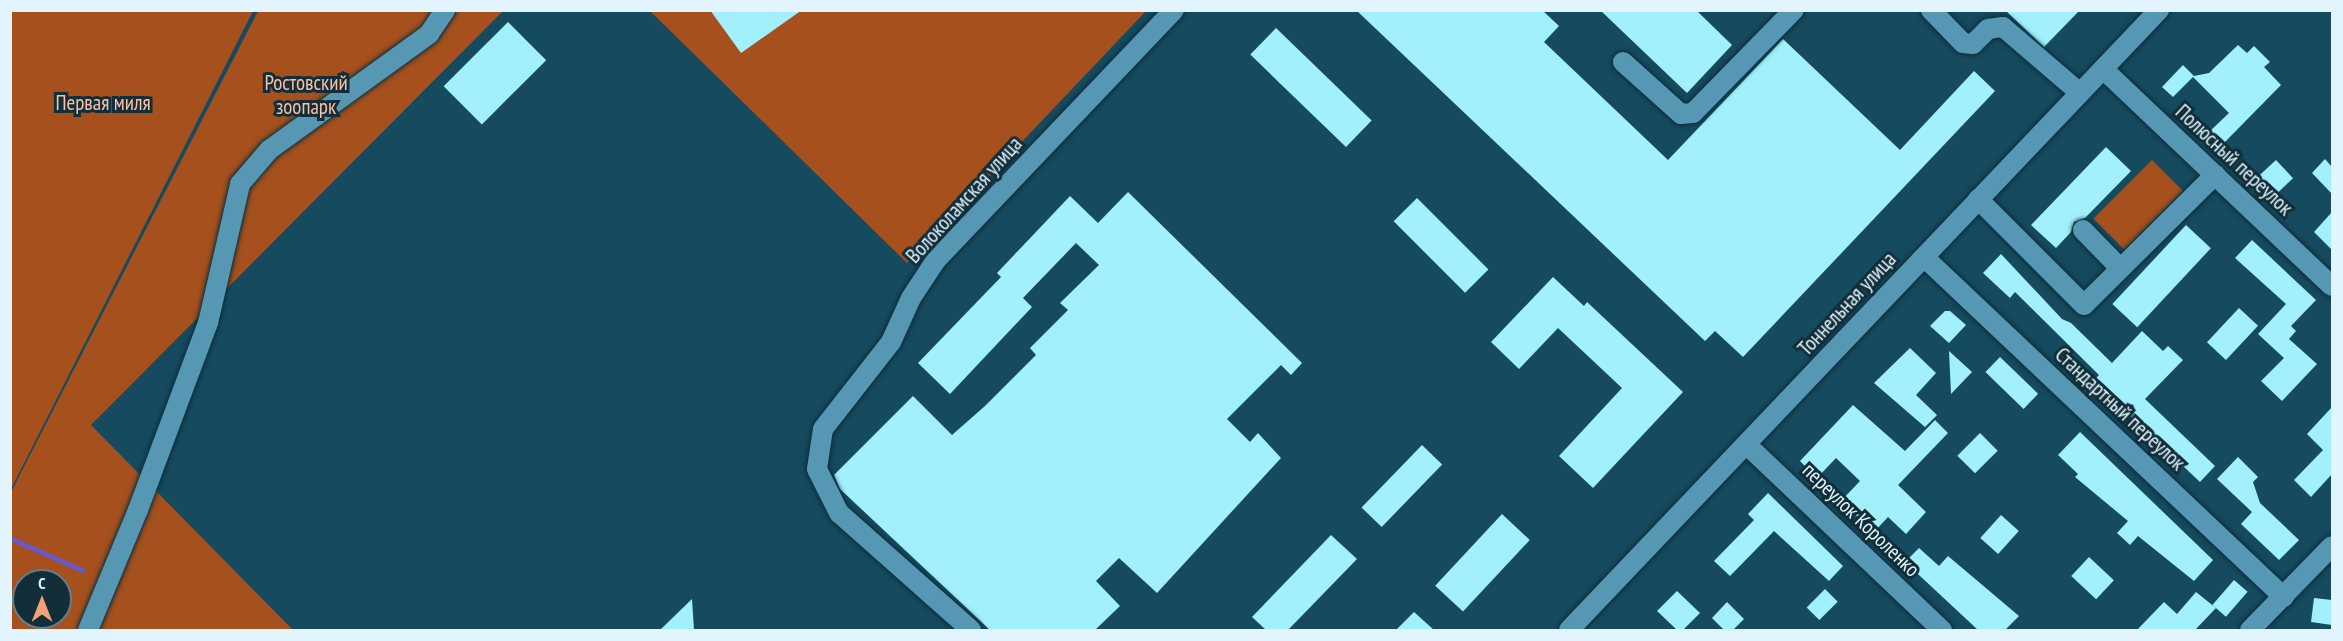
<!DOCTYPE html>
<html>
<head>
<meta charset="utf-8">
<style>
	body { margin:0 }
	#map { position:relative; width:2343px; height:641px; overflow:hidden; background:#164a5e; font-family:"PT Sans Narrow",sans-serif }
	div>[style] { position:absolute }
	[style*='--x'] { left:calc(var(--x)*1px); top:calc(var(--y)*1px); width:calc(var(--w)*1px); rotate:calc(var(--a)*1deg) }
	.green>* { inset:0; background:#a5501d; transform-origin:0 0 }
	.stream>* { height:5px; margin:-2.5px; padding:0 2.5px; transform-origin:2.5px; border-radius:2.5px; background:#6a59c3 }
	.building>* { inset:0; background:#a1f0fb; transform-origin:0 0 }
	.roads { filter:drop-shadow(0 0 2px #0a2e3c) drop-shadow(0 0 2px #0a2e3c) }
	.minor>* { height:20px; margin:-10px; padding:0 10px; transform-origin:10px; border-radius:10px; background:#5697b3 }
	span { translate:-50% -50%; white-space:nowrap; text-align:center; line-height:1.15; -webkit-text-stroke:6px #122e39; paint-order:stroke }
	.park-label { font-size:21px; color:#fac1a5 }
	.street-label { font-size:21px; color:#e2f5fe }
	.frame { position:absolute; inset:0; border:12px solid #e2f5fe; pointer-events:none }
	.north { position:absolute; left:12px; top:569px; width:60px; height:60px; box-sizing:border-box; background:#122e39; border:2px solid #657e88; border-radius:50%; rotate:0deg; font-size:16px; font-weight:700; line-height:24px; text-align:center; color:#e2f5fe }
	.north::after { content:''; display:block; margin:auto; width:21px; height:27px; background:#f0a27a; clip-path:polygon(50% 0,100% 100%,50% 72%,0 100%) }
</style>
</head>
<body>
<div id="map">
	<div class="green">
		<i style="clip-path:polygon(11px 10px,253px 11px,11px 489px,10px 11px)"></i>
		<i style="clip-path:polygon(evenodd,258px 11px,503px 11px,91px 425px,293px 630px,11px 630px,10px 494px,258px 11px,24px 581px,60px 581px,60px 617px,24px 617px,24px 581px)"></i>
		<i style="clip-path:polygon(650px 11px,1146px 11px,907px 263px)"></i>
		<i style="left:2152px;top:160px;width:44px;height:83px;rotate:45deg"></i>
	</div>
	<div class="stream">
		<i style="--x:10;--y:538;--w:79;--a:24"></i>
	</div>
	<div class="building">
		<i style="clip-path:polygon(710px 10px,802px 10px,741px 53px)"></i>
		<i style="clip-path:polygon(1356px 10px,1542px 10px,1559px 26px,1544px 42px,1668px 160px,1783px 39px,1900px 150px,1974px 71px,1995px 91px,1743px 357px,1715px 331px,1705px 341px)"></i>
		<i style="clip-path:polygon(1600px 10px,1696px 10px,1732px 45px,1687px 93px)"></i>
		<i style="clip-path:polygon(2005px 10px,2080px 10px,2044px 47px)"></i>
		<i style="left:508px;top:22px;width:54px;height:91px;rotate:45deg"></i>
		<i style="left:1276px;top:28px;width:133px;height:37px;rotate:44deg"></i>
		<i style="clip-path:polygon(2238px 45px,2247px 53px,2254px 46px,2270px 62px,2264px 67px,2281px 85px,2222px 145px,2209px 132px,2229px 113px,2193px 77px,2173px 97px,2162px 87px,2183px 65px,2194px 76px,2209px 73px)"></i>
		<i style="clip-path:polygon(2106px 147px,2131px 171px,2085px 218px,2074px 222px,2071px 232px,2056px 248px,2031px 225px)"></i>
		<i style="clip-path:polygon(2325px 159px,2332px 167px,2332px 194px,2312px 173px)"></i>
		<i style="left:2276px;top:160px;width:25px;height:24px;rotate:47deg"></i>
		<i style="clip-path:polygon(1128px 192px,1302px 363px,1291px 375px,1281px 365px,1227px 419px,1250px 442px,1258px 433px,1281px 458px,1157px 593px,1119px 558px,1096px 581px,1120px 606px,1095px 630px,990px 630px,840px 489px,834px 475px,913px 396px,952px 435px,985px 406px,1036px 355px,1030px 348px,1068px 310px,1060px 303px,1099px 265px,1076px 243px,1023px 298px,1032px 307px,950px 394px,918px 363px,1001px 277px,997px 273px,1070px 196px,1098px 223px)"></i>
		<i style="left:1417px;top:198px;width:101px;height:33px;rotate:45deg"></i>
		<i style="clip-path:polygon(2332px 212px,2332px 250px,2314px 232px)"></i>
		<i style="left:2186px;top:225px;width:34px;height:108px;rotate:43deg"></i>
		<i style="clip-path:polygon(2252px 240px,2316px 300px,2291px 326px,2296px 331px,2289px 339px,2317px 364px,2282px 401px,2261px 381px,2284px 358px,2258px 334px,2286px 304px,2235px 258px)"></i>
		<i style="clip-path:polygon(2001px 254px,2062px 319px,2071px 323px,2112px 363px,2142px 331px,2163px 351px,2168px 346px,2183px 360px,2145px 399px,2215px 466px,2200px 482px,2093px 381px,2099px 375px,2015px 292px,2010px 298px,1983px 273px)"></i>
		<i style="clip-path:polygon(1553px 277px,1584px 306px,1587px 302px,1683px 392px,1593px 488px,1559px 456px,1622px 388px,1558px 328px,1519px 369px,1491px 342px)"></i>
		<i style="left:2239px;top:308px;width:26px;height:47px;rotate:43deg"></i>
		<i style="clip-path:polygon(1945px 311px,1950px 311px,1966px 325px,1949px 343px,1930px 326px)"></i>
		<i style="clip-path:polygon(1910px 348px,1936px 373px,1916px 395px,1937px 415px,1925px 427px,1874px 383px)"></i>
		<i style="clip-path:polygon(1949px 351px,1972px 372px,1951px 394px)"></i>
		<i style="left:2000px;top:357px;width:53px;height:21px;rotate:44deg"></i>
		<i style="clip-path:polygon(1853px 405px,1905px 451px,1935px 420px,1948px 433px,1898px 485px,1926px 512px,1906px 534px,1888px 517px,1874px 532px,1841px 501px,1860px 481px,1836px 458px,1817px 478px,1800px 461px)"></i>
		<i style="clip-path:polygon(2332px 407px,2332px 474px,2311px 497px,2294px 480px,2323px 450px,2307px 434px)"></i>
		<i style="clip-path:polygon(2080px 432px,2213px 560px,2194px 581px,2138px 536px,2130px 545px,2117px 533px,2128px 521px,2075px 477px,2078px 474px,2058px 455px)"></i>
		<i style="left:1980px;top:433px;width:25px;height:32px;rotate:45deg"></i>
		<i style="left:1422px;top:445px;width:28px;height:87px;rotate:44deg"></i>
		<i style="clip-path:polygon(2238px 457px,2258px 477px,2253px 482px,2260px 503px,2299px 540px,2279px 560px,2241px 524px,2252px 512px,2217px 479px)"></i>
		<i style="clip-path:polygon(1768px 493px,1843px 566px,1829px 581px,1774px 531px,1730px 576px,1714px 561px,1754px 520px,1748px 514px)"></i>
		<i style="left:1502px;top:514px;width:38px;height:98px;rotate:43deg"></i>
		<i style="left:2001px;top:515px;width:24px;height:31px;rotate:42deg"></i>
		<i style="clip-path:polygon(1331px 535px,1357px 559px,1288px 630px,1266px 630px,1252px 617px)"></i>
		<i style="clip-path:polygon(1919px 548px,1939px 566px,1948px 556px,2019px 616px,2005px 630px,1978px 630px,1905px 562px)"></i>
		<i style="left:2089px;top:557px;width:34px;height:26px;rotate:43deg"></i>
		<i style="left:2234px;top:580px;width:18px;height:33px;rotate:41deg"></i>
		<i style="left:1825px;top:589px;width:18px;height:26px;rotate:45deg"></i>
		<i style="clip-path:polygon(1677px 591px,1700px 613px,1683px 630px,1677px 630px,1657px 611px)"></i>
		<i style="clip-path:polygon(2196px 592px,2216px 608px,2195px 630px,2137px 630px,2164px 602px,2177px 614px)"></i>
		<i style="clip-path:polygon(2314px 598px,2332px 600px,2332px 625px,2311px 622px)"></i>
		<i style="clip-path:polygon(692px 599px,694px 630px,660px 630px)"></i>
		<i style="clip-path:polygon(1727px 602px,1744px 619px,1733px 630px,1724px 630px,1712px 618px)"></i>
		<i style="clip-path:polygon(1414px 612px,1434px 630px,1396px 630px)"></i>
	</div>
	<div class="roads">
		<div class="minor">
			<i style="--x:1931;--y:10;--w:46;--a:45.9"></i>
			<i style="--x:1963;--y:43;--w:10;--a:6"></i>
			<i style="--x:1973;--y:44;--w:21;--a:-45"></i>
			<i style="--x:1988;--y:29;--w:15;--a:-8"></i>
			<i style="--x:2003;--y:27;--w:101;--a:40.6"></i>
			<i style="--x:1623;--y:62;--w:78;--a:41.9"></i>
			<i style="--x:1681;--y:114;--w:12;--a:-5"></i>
			<i style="--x:1693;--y:113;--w:144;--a:-45.6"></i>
			<i style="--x:2103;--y:69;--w:315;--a:43.5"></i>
			<i style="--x:1978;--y:199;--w:150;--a:45"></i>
			<i style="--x:2084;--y:305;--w:185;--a:-44.8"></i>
			<i style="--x:2083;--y:230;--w:53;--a:45.8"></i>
			<i style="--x:1924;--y:257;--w:495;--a:43.4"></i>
			<i style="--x:1747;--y:445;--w:269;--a:43.5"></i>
			<i style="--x:88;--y:630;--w:130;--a:-67.4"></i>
			<i style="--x:138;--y:510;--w:200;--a:-69.5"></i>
			<i style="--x:208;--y:323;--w:143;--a:-77"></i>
			<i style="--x:240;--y:184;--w:45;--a:-49.5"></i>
			<i style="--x:269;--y:150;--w:198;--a:-35.9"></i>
			<i style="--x:429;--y:34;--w:29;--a:-56"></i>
			<i style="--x:971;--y:630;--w:176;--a:-138.4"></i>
			<i style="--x:839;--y:513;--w:49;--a:-116.6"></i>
			<i style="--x:817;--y:469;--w:40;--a:-81.5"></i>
			<i style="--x:823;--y:429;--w:110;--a:-52"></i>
			<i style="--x:891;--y:342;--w:48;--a:-65.6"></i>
			<i style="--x:911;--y:298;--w:45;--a:-56.7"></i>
			<i style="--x:936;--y:260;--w:345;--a:-46.4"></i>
			<i style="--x:1569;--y:630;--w:856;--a:-46.42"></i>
			<i style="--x:2250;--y:630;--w:117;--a:-45.7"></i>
		</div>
	</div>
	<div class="park-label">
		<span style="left:306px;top:95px">Ростовский<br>зоопарк</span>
		<span style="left:103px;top:103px">Первая миля</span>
	</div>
	<div class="street-label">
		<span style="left:2234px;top:160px;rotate:43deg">Полюсный переулок</span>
		<span style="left:964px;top:200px;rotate:-48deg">Волоколамская улица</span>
		<span style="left:1847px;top:304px;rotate:-47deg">Тоннельная улица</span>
		<span style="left:2120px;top:409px;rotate:43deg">Стандартный переулок</span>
		<span style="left:1861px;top:520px;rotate:44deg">переулок Короленко</span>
	</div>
	<div class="frame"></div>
	<div class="north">С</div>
</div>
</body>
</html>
